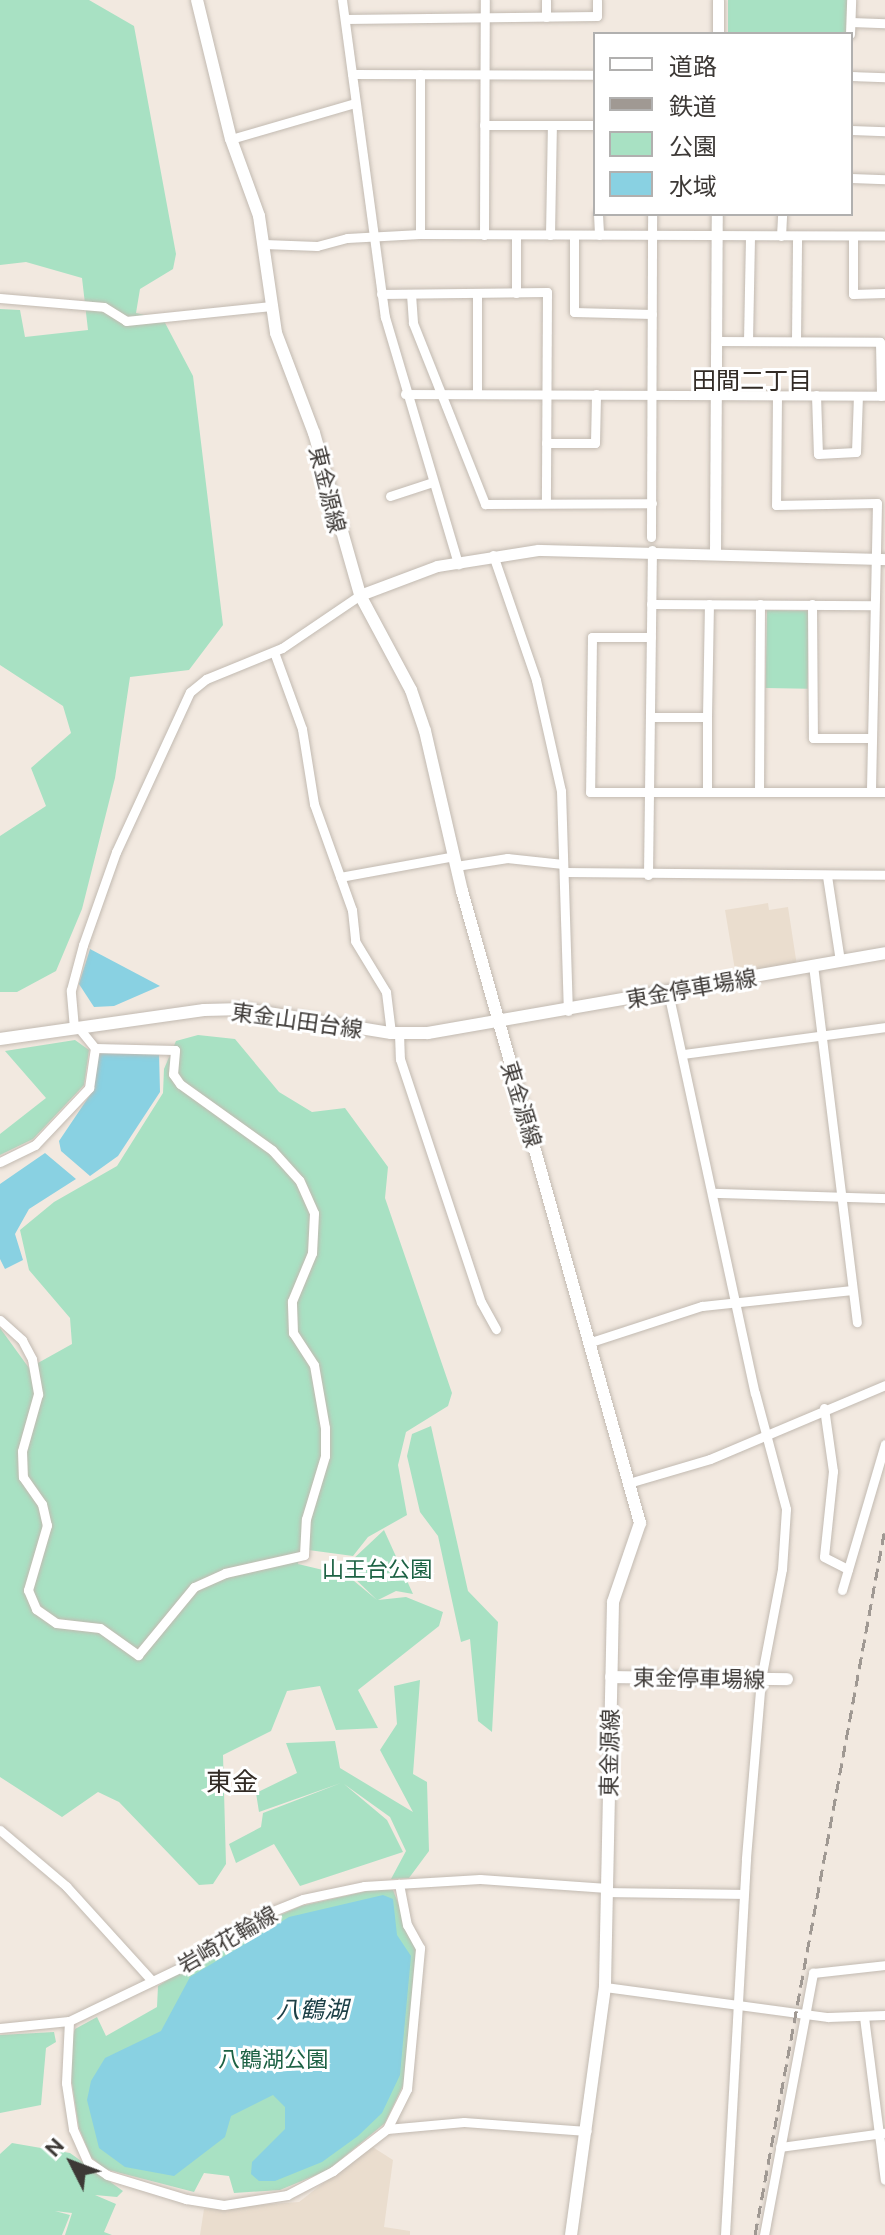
<!DOCTYPE html>
<html>
<head>
<meta charset="utf-8">
<style>
	body { margin:0 }
	#map { position:relative; width:885px; height:2235px; overflow:hidden; background:#f2e9e0; font-family:Ubuntu,"Noto Sans JP",sans-serif }
	div>[style] { position:absolute }
	[style*='--x'] { left:calc(var(--x)*1px); top:calc(var(--y)*1px); width:calc(var(--w)*1px); rotate:calc(var(--a)*1deg) }
	.built>* { inset:0; background:#eaddce }
	.green>* { inset:0; background:#a8e1c3; transform-origin:0 0 }
	.water>* { inset:0; background:#89d1e2 }
	.roads { filter:drop-shadow(0 0 2px #c2bab1) drop-shadow(0 0 2px #c2bab1) }
	.minor>* { height:9px; margin:-4.5px; padding:0 4.5px; transform-origin:4.5px; border-radius:4.5px; background:#fff }
	.tertiary>* { height:11px; margin:-5.5px; padding:0 5.5px; transform-origin:5.5px; border-radius:5.5px; background:#fff }
	.secondary>* { height:12px; margin:-6px; padding:0 6px; transform-origin:6px; border-radius:6px; background:#fff }
	.rail>* { height:3px; margin-top:-1.5px; transform-origin:0; background:repeating-linear-gradient(90deg,#a09993 0 12px,transparent 0 18px) }
	span { translate:-50% -50%; white-space:nowrap; text-align:center; line-height:1.15; -webkit-text-stroke:6px #fff; paint-order:stroke }
	.street-label { font-size:22px; color:#3d3936 }
	.park-label { font-size:22px; color:#1d6244 }
	.neighbourhood-label { font-size:24px; color:#322b25 }
	.water-label { font-size:24px; color:#1d4047; font-style:italic }
	.quarter-label { font-size:26px; color:#322b25 }
	.legend { position:absolute; left:593px; top:32px; width:260px; height:184px; box-sizing:border-box; background:#fff; border:2px solid #b1b0af; margin:0; padding:10px 14px; list-style:none; font-size:24px; color:#3d3936 }
	.legend li { display:flex; align-items:center; gap:16px; height:40px }
	.legend b { width:40px; border:2px solid #b1b0af }
	.north { position:absolute; left:32px; top:2123px; width:80px; height:80px; -webkit-text-stroke:6px #fff; paint-order:stroke; rotate:312deg; font-size:22px; font-weight:700; line-height:32px; text-align:center; color:#3d3936 }
	.north::after { content:''; display:block; margin:auto; width:28px; height:36px; background:#3d3936; clip-path:polygon(50% 0,100% 100%,50% 72%,0 100%) }
</style>
</head>
<body>
<div id="map">
	<div class="built">
		<i style="clip-path:polygon(768px 903px,769px 910px,788px 907px,797px 966px,736px 976px,725px 910px)"></i>
		<i style="clip-path:polygon(371px 2146px,393px 2160px,384px 2227px,410px 2231px,410px 2235px,200px 2235px,204px 2209px,299px 2202px)"></i>
	</div>
	<div class="green">
		<i style="clip-path:polygon(0 0,89px 0,134px 26px,176px 254px,173px 269px,140px 289px,136px 313px,163px 319px,193px 376px,223px 625px,189px 670px,130px 677px,115px 778px,82px 909px,56px 971px,17px 992px,0 992px,0 836px,46px 806px,31px 768px,71px 733px,63px 706px,0 665px,0 309px,20px 310px,25px 337px,88px 330px,82px 278px,26px 262px,0 265px)"></i>
		<i style="left:728px;top:0;width:119px;height:34px"></i>
		<i style="left:767px;top:610px;width:42px;height:78px;rotate:1deg"></i>
		<i style="clip-path:polygon(198px 1035px,235px 1039px,279px 1092px,312px 1112px,345px 1108px,388px 1167px,385px 1198px,452px 1393px,448px 1406px,406px 1432px,398px 1465px,407px 1515px,368px 1537px,353px 1556px,301px 1549px,298px 1564px,348px 1576px,377px 1600px,349px 1573px,351px 1561px,384px 1530px,413px 1594px,396px 1591px,378px 1600px,406px 1597px,443px 1612px,439px 1626px,358px 1690px,378px 1728px,336px 1730px,320px 1686px,287px 1691px,271px 1731px,223px 1755px,226px 1864px,213px 1884px,199px 1885px,119px 1802px,98px 1792px,62px 1817px,0 1777px,0 1328px,29px 1368px,72px 1344px,70px 1318px,29px 1270px,20px 1230px,54px 1202px,117px 1166px,163px 1093px,164px 1069px,176px 1041px)"></i>
		<i style="clip-path:polygon(75px 1040px,89px 1050px,84px 1085px,33px 1139px,0 1155px,0 1134px,46px 1098px,5px 1051px)"></i>
		<i style="clip-path:polygon(431px 1426px,468px 1591px,498px 1622px,492px 1732px,478px 1721px,470px 1639px,461px 1642px,438px 1536px,420px 1512px,407px 1456px,412px 1434px)"></i>
		<i style="clip-path:polygon(420px 1680px,413px 1774px,427px 1782px,429px 1851px,409px 1878px,391px 1879px,406px 1851px,390px 1817px,344px 1784px,387px 1820px,403px 1852px,300px 1886px,274px 1844px,236px 1863px,229px 1844px,261px 1827px,263px 1813px,341px 1783px,259px 1812px,256px 1793px,297px 1773px,286px 1743px,335px 1741px,340px 1768px,413px 1812px,380px 1750px,397px 1724px,394px 1686px)"></i>
		<i style="clip-path:polygon(376px 1889px,393px 1890px,416px 1949px,408px 2075px,385px 2123px,328px 2170px,280px 2190px,234px 2193px,229px 2176px,204px 2173px,194px 2192px,105px 2169px,91px 2157px,79px 2128px,67px 2051px,75px 2029px,97px 2017px,106px 2036px,157px 2007px,158px 1986px,253px 1927px,301px 1906px)"></i>
		<i style="clip-path:polygon(54px 2032px,56px 2042px,46px 2048px,41px 2105px,0 2113px,0 2035px)"></i>
		<i style="clip-path:polygon(12px 2143px,70px 2153px,123px 2191px,117px 2197px,95px 2195px,116px 2204px,104px 2232px,112px 2235px,65px 2235px,72px 2213px,55px 2211px,70px 2215px,62px 2235px,0 2235px,0 2154px)"></i>
	</div>
	<div class="water">
		<i style="clip-path:polygon(90px 949px,160px 986px,114px 1006px,94px 1007px,79px 984px)"></i>
		<i style="clip-path:polygon(99px 1052px,159px 1052px,160px 1092px,118px 1156px,90px 1176px,61px 1151px,59px 1141px,94px 1089px)"></i>
		<i style="clip-path:polygon(45px 1153px,76px 1179px,29px 1209px,15px 1234px,23px 1260px,5px 1269px,0 1259px,0 1184px)"></i>
		<i style="clip-path:polygon(383px 1895px,393px 1899px,397px 1935px,411px 1956px,400px 2075px,382px 2113px,358px 2136px,322px 2162px,275px 2181px,259px 2181px,251px 2174px,252px 2162px,285px 2129px,285px 2107px,273px 2095px,231px 2116px,225px 2137px,174px 2176px,125px 2167px,99px 2148px,87px 2100px,91px 2081px,105px 2058px,161px 2031px,190px 1977px,289px 1917px)"></i>
	</div>
	<div class="roads">
		<div class="minor">
			<i style="--x:342;--y:0;--w:320;--a:82.3"></i>
			<i style="--x:385;--y:317;--w:258;--a:73.5"></i>
			<i style="--x:546;--y:17;--w:17;--a:-90"></i>
			<i style="--x:345;--y:19;--w:252;--a:-0.7"></i>
			<i style="--x:597;--y:16;--w:16;--a:-90"></i>
			<i style="--x:851;--y:22;--w:34;--a:2"></i>
			<i style="--x:850;--y:34;--w:34;--a:-88"></i>
			<i style="--x:352;--y:74;--w:243;--a:0.2"></i>
			<i style="--x:851;--y:76;--w:34;--a:2"></i>
			<i style="--x:484;--y:125;--w:111;--a:0"></i>
			<i style="--x:851;--y:130;--w:34;--a:2"></i>
			<i style="--x:231;--y:139;--w:129;--a:-16.2"></i>
			<i style="--x:851;--y:178;--w:34;--a:2"></i>
			<i style="--x:598;--y:214;--w:21;--a:87"></i>
			<i style="--x:420;--y:234;--w:160;--a:-90"></i>
			<i style="--x:484;--y:235;--w:235;--a:-89.8"></i>
			<i style="--x:516;--y:235;--w:58;--a:90"></i>
			<i style="--x:550;--y:235;--w:110;--a:-89"></i>
			<i style="--x:574;--y:235;--w:77;--a:90"></i>
			<i style="--x:574;--y:312;--w:78;--a:1.5"></i>
			<i style="--x:781;--y:236;--w:22;--a:-87"></i>
			<i style="--x:853;--y:236;--w:58;--a:90"></i>
			<i style="--x:853;--y:294;--w:32;--a:-2"></i>
			<i style="--x:264;--y:244;--w:53;--a:2.2"></i>
			<i style="--x:317;--y:246;--w:31;--a:-15"></i>
			<i style="--x:347;--y:238;--w:73;--a:-3.1"></i>
			<i style="--x:420;--y:234;--w:465;--a:0.2"></i>
			<i style="--x:381;--y:294;--w:166;--a:-0.7"></i>
			<i style="--x:547;--y:292;--w:211;--a:90.3"></i>
			<i style="--x:411;--y:294;--w:29;--a:86"></i>
			<i style="--x:413;--y:323;--w:195;--a:68.3"></i>
			<i style="--x:485;--y:504;--w:167;--a:-0.3"></i>
			<i style="--x:0;--y:298;--w:104;--a:4.9"></i>
			<i style="--x:104;--y:307;--w:26;--a:32"></i>
			<i style="--x:126;--y:321;--w:146;--a:-5.9"></i>
			<i style="--x:796;--y:340;--w:104;--a:-89.4"></i>
			<i style="--x:716;--y:341;--w:164;--a:0.3"></i>
			<i style="--x:880;--y:342;--w:54;--a:88.9"></i>
			<i style="--x:748;--y:341;--w:105;--a:-88.9"></i>
			<i style="--x:405;--y:394;--w:480;--a:0.2"></i>
			<i style="--x:477;--y:394;--w:101;--a:-90"></i>
			<i style="--x:777;--y:395;--w:110;--a:90.5"></i>
			<i style="--x:776;--y:505;--w:101;--a:-1.1"></i>
			<i style="--x:877;--y:503;--w:289;--a:91.2"></i>
			<i style="--x:816;--y:395;--w:59;--a:88.1"></i>
			<i style="--x:818;--y:454;--w:38;--a:-3"></i>
			<i style="--x:856;--y:452;--w:56;--a:-88"></i>
			<i style="--x:546;--y:443;--w:49;--a:0"></i>
			<i style="--x:595;--y:443;--w:49;--a:-88.8"></i>
			<i style="--x:390;--y:496;--w:45;--a:-18"></i>
			<i style="--x:651;--y:537;--w:323;--a:-89.8"></i>
			<i style="--x:493;--y:555;--w:132;--a:71"></i>
			<i style="--x:536;--y:680;--w:114;--a:77.3"></i>
			<i style="--x:561;--y:791;--w:220;--a:88.2"></i>
			<i style="--x:651;--y:604;--w:223;--a:0.3"></i>
			<i style="--x:812;--y:604;--w:134;--a:89.6"></i>
			<i style="--x:813;--y:738;--w:59;--a:0"></i>
			<i style="--x:651;--y:637;--w:59;--a:180"></i>
			<i style="--x:592;--y:637;--w:155;--a:90.7"></i>
			<i style="--x:590;--y:792;--w:295;--a:0"></i>
			<i style="--x:274;--y:652;--w:82;--a:70"></i>
			<i style="--x:302;--y:729;--w:76;--a:80.9"></i>
			<i style="--x:314;--y:804;--w:113;--a:70.3"></i>
			<i style="--x:352;--y:910;--w:31;--a:84"></i>
			<i style="--x:355;--y:941;--w:60;--a:58.7"></i>
			<i style="--x:386;--y:992;--w:41;--a:83"></i>
			<i style="--x:650;--y:717;--w:57;--a:0"></i>
			<i style="--x:707;--y:717;--w:75;--a:90"></i>
			<i style="--x:707;--y:717;--w:113;--a:-89"></i>
			<i style="--x:759;--y:792;--w:188;--a:-89.7"></i>
			<i style="--x:456;--y:866;--w:52;--a:-8.9"></i>
			<i style="--x:507;--y:858;--w:56;--a:6.1"></i>
			<i style="--x:564;--y:872;--w:321;--a:0.5"></i>
			<i style="--x:648;--y:875;--w:325;--a:-89.3"></i>
			<i style="--x:827;--y:876;--w:86;--a:81.3"></i>
			<i style="--x:340;--y:877;--w:116;--a:-10.4"></i>
			<i style="--x:813;--y:965;--w:360;--a:83"></i>
			<i style="--x:668;--y:992;--w:410;--a:77.8"></i>
			<i style="--x:755;--y:1393;--w:120;--a:75"></i>
			<i style="--x:786;--y:1509;--w:60;--a:93.8"></i>
			<i style="--x:782;--y:1569;--w:112;--a:100.8"></i>
			<i style="--x:761;--y:1679;--w:181;--a:94.8"></i>
			<i style="--x:746;--y:1859;--w:377;--a:93.2"></i>
			<i style="--x:74;--y:1028;--w:38;--a:-95"></i>
			<i style="--x:71;--y:990;--w:47;--a:-75.1"></i>
			<i style="--x:83;--y:945;--w:99;--a:-70.5"></i>
			<i style="--x:116;--y:852;--w:176;--a:-65.2"></i>
			<i style="--x:190;--y:692;--w:21;--a:-39"></i>
			<i style="--x:206;--y:679;--w:82;--a:-22.2"></i>
			<i style="--x:282;--y:648;--w:94;--a:-34.2"></i>
			<i style="--x:399;--y:1033;--w:26;--a:88"></i>
			<i style="--x:400;--y:1059;--w:256;--a:71.6"></i>
			<i style="--x:481;--y:1302;--w:31;--a:61"></i>
			<i style="--x:683;--y:1054;--w:204;--a:-7.6"></i>
			<i style="--x:0;--y:1162;--w:39;--a:-26"></i>
			<i style="--x:35;--y:1145;--w:79;--a:-46.5"></i>
			<i style="--x:89;--y:1088;--w:40;--a:-81.5"></i>
			<i style="--x:95;--y:1048;--w:27;--a:-129"></i>
			<i style="--x:716;--y:1193;--w:169;--a:1.7"></i>
			<i style="--x:0;--y:1320;--w:30;--a:42"></i>
			<i style="--x:22;--y:1340;--w:21;--a:62"></i>
			<i style="--x:32;--y:1359;--w:36;--a:80"></i>
			<i style="--x:38;--y:1394;--w:59;--a:105.7"></i>
			<i style="--x:22;--y:1451;--w:26;--a:88"></i>
			<i style="--x:23;--y:1477;--w:33;--a:55"></i>
			<i style="--x:42;--y:1504;--w:22;--a:77"></i>
			<i style="--x:47;--y:1525;--w:68;--a:106.3"></i>
			<i style="--x:28;--y:1590;--w:21;--a:67"></i>
			<i style="--x:36;--y:1609;--w:24;--a:35"></i>
			<i style="--x:56;--y:1623;--w:44;--a:6.5"></i>
			<i style="--x:100;--y:1628;--w:47;--a:35.4"></i>
			<i style="--x:138;--y:1655;--w:88;--a:-50.5"></i>
			<i style="--x:194;--y:1587;--w:34;--a:-24"></i>
			<i style="--x:225;--y:1573;--w:81;--a:-12.8"></i>
			<i style="--x:304;--y:1555;--w:36;--a:-87"></i>
			<i style="--x:306;--y:1519;--w:66;--a:-73.2"></i>
			<i style="--x:325;--y:1456;--w:28;--a:-90"></i>
			<i style="--x:325;--y:1428;--w:64;--a:-99.9"></i>
			<i style="--x:314;--y:1365;--w:38;--a:-123"></i>
			<i style="--x:293;--y:1333;--w:32;--a:-92"></i>
			<i style="--x:292;--y:1301;--w:52;--a:-67.4"></i>
			<i style="--x:312;--y:1253;--w:40;--a:-87.1"></i>
			<i style="--x:314;--y:1213;--w:36;--a:-114"></i>
			<i style="--x:299;--y:1180;--w:40;--a:-132"></i>
			<i style="--x:272;--y:1150;--w:113;--a:-144.3"></i>
			<i style="--x:180;--y:1084;--w:12;--a:-125"></i>
			<i style="--x:173;--y:1074;--w:24;--a:-85"></i>
			<i style="--x:175;--y:1050;--w:80;--a:-178.6"></i>
			<i style="--x:591;--y:1342;--w:117;--a:-18"></i>
			<i style="--x:702;--y:1306;--w:151;--a:-6.1"></i>
			<i style="--x:824;--y:1408;--w:64;--a:81.9"></i>
			<i style="--x:833;--y:1471;--w:86;--a:96"></i>
			<i style="--x:824;--y:1557;--w:27;--a:27"></i>
			<i style="--x:632;--y:1482;--w:81;--a:-16.4"></i>
			<i style="--x:710;--y:1459;--w:190;--a:-22.9"></i>
			<i style="--x:842;--y:1590;--w:152;--a:-73.6"></i>
			<i style="--x:0;--y:1830;--w:87;--a:40.3"></i>
			<i style="--x:66;--y:1886;--w:128;--a:47.8"></i>
			<i style="--x:607;--y:1892;--w:136;--a:0.8"></i>
			<i style="--x:605;--y:1987;--w:225;--a:7.7"></i>
			<i style="--x:828;--y:2017;--w:57;--a:-2"></i>
			<i style="--x:864;--y:2017;--w:164;--a:82.7"></i>
			<i style="--x:69;--y:2021;--w:62;--a:92.8"></i>
			<i style="--x:66;--y:2083;--w:47;--a:81.3"></i>
			<i style="--x:73;--y:2129;--w:36;--a:66"></i>
			<i style="--x:88;--y:2162;--w:23;--a:34"></i>
			<i style="--x:107;--y:2175;--w:83;--a:16.9"></i>
			<i style="--x:186;--y:2199;--w:38;--a:9"></i>
			<i style="--x:224;--y:2205;--w:64;--a:-9"></i>
			<i style="--x:287;--y:2195;--w:52;--a:-27.6"></i>
			<i style="--x:333;--y:2171;--w:68;--a:-37.9"></i>
			<i style="--x:387;--y:2129;--w:45;--a:-63.4"></i>
			<i style="--x:407;--y:2089;--w:142;--a:-84.7"></i>
			<i style="--x:420;--y:1948;--w:26;--a:-119"></i>
			<i style="--x:407;--y:1925;--w:42;--a:-101"></i>
			<i style="--x:0;--y:2028;--w:69;--a:-5.8"></i>
			<i style="--x:69;--y:2021;--w:134;--a:-25.6"></i>
			<i style="--x:190;--y:1963;--w:87;--a:-33.3"></i>
			<i style="--x:263;--y:1915;--w:43;--a:-21.8"></i>
			<i style="--x:303;--y:1899;--w:62;--a:-12"></i>
			<i style="--x:364;--y:1886;--w:116;--a:-3.5"></i>
			<i style="--x:480;--y:1879;--w:127;--a:4.1"></i>
			<i style="--x:387;--y:2129;--w:77;--a:-5.2"></i>
			<i style="--x:464;--y:2122;--w:123;--a:4.2"></i>
			<i style="--x:780;--y:2147;--w:105;--a:-7.7"></i>
			<i style="--x:764;--y:2235;--w:267;--a:-79.4"></i>
			<i style="--x:813;--y:1973;--w:72;--a:-6.3"></i>
		</div>
		<div class="tertiary">
			<i style="--x:718;--y:34;--w:34;--a:-90"></i>
			<i style="--x:715;--y:552;--w:338;--a:-89.7"></i>
			<i style="--x:360;--y:595;--w:82;--a:-20.6"></i>
			<i style="--x:437;--y:566;--w:102;--a:-9"></i>
			<i style="--x:538;--y:550;--w:347;--a:1.5"></i>
		</div>
		<div class="secondary">
			<i style="--x:197;--y:0;--w:143;--a:76.3"></i>
			<i style="--x:231;--y:139;--w:82;--a:70"></i>
			<i style="--x:259;--y:216;--w:118;--a:81.7"></i>
			<i style="--x:276;--y:333;--w:107;--a:69.2"></i>
			<i style="--x:314;--y:433;--w:168;--a:74.1"></i>
			<i style="--x:360;--y:595;--w:108;--a:61.8"></i>
			<i style="--x:411;--y:690;--w:43;--a:71.1"></i>
			<i style="--x:425;--y:731;--w:164;--a:77"></i>
			<i style="--x:462;--y:891;--w:657;--a:74.27"></i>
			<i style="--x:640;--y:1523;--w:83;--a:108.9"></i>
			<i style="--x:613;--y:1602;--w:385;--a:91.2"></i>
			<i style="--x:605;--y:1987;--w:250;--a:97.8"></i>
			<i style="--x:0;--y:1039;--w:206;--a:-8.1"></i>
			<i style="--x:204;--y:1010;--w:40;--a:-1.4"></i>
			<i style="--x:244;--y:1009;--w:149;--a:9.3"></i>
			<i style="--x:391;--y:1033;--w:37;--a:0"></i>
			<i style="--x:428;--y:1033;--w:464;--a:-9.9"></i>
			<i style="--x:611;--y:1677;--w:176;--a:0.7"></i>
		</div>
	</div>
	<div class="rail">
		<i style="--x:755;--y:2235;--w:719;--a:-79.58"></i>
	</div>
	<div class="street-label">
		<span style="left:328px;top:489px;rotate:76deg">東金源線</span>
		<span style="left:691px;top:988px;rotate:-10deg">東金停車場線</span>
		<span style="left:297px;top:1020px;rotate:8deg">東金山田台線</span>
		<span style="left:522px;top:1104px;rotate:73deg">東金源線</span>
		<span style="left:699px;top:1678px;rotate:1deg">東金停車場線</span>
		<span style="left:609px;top:1753px;rotate:-89deg">東金源線</span>
		<span style="left:227px;top:1939px;rotate:-30deg">岩崎花輪線</span>
	</div>
	<div class="park-label">
		<span style="left:377px;top:1569px">山王台公園</span>
		<span style="left:273px;top:2059px">八鶴湖公園</span>
	</div>
	<div class="neighbourhood-label">
		<span style="left:752px;top:381px">田間二丁目</span>
	</div>
	<div class="water-label">
		<span style="left:312px;top:2010px">八鶴湖</span>
	</div>
	<div class="quarter-label">
		<span style="left:232px;top:1782px">東金</span>
	</div>
	<ul class="legend">
	<li><b style="height:10px;background:#fff"></b>道路</li>
	<li><b style="height:10px;background:#a09993"></b>鉄道</li>
	<li><b style="height:22px;background:#a8e1c3"></b>公園</li>
	<li><b style="height:22px;background:#89d1e2"></b>水域</li>
	</ul>
	<div class="north">N</div>
</div>
</body>
</html>
